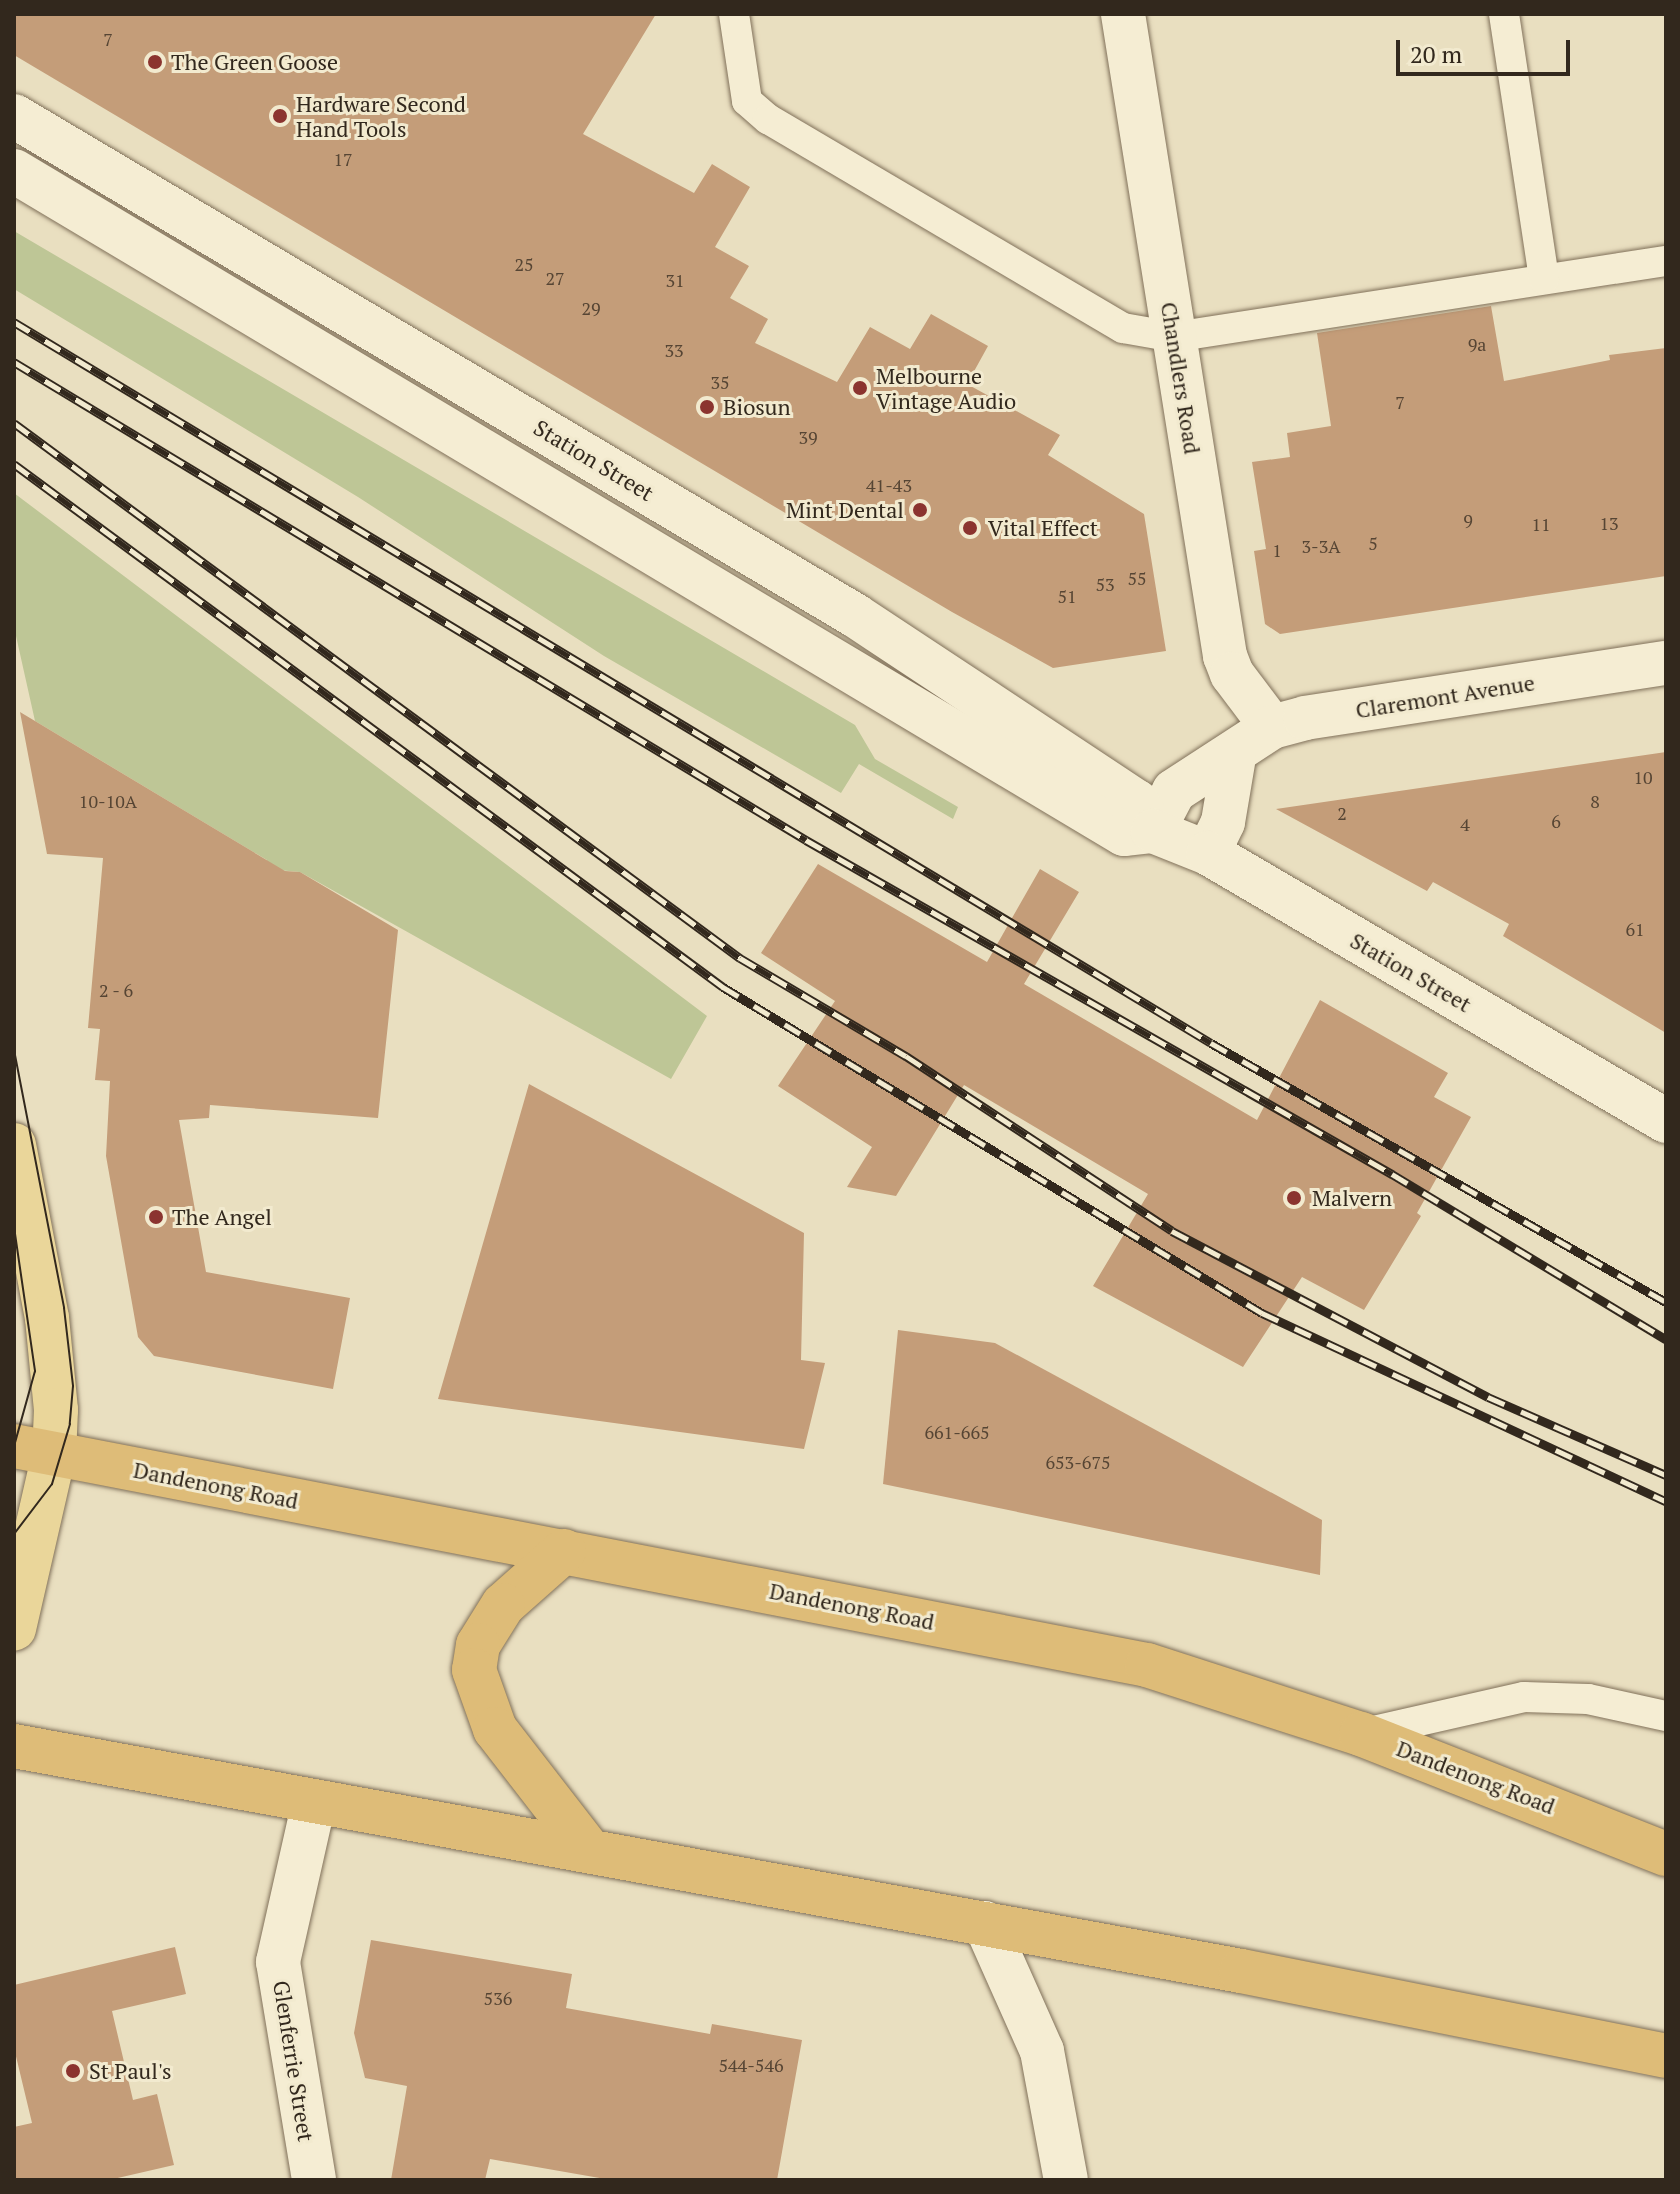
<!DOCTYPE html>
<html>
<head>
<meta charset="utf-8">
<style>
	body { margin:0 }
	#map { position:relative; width:1680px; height:2194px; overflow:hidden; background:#e9dfc0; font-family:"PT Serif",serif }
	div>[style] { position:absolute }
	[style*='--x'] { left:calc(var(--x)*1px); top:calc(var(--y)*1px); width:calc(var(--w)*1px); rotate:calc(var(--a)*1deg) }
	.green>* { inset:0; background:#bec696 }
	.building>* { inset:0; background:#c49d79 }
	.roads { filter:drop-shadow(0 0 2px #81715a) drop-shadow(0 0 2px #81715a) }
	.service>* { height:30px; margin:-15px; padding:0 15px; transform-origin:15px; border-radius:15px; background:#f5edd3 }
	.minor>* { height:44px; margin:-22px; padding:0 22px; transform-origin:22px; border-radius:22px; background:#f5edd3 }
	.tertiary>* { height:44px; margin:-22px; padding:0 22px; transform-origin:22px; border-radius:22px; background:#f5edd3 }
	.primary>* { height:44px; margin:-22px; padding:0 22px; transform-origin:22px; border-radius:22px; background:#ead69a }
	.trunk>* { height:44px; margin:-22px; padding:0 22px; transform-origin:22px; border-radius:22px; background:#debc78 }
	.tram>* { height:2px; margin:-1px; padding:0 1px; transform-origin:1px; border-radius:1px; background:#32281d }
	.rail>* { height:9px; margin-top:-4.5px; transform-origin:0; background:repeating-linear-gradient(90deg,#f2eacf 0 18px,#32281d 0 36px); box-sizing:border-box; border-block:2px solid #32281d }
	.dots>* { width:22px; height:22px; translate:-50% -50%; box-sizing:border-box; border:4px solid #f2eacf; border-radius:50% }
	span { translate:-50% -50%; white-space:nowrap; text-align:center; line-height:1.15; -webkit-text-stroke:6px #f2eacf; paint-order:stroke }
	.number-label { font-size:18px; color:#564534 }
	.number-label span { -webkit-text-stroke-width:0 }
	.poi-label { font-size:22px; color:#32281d }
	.left { translate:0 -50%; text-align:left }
	.right { translate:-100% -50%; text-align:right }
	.street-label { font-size:22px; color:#32281d }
	.frame { position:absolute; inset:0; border:16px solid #32281d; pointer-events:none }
	.scale { position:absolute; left:1396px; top:40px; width:174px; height:36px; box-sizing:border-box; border:4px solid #32281d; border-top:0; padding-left:10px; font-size:24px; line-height:28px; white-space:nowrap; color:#32281d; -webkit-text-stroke:6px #f2eacf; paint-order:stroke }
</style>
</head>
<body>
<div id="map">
	<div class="green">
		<i style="clip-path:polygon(14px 231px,855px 725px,875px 759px,958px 807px,953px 819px,859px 764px,841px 793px,604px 656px,358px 497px,14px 289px)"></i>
		<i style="clip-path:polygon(14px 493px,707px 1016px,671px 1079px,300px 872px,267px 869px,267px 860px,35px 721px,14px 627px)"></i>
	</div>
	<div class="building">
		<i style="clip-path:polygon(14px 14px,656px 14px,583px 134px,694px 193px,712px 164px,750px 187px,715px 247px,749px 266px,730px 298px,768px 319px,755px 343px,837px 382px,870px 327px,910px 349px,931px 314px,988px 346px,967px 384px,1060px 435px,1048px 455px,1144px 514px,1166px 651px,1053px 668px,952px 612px,14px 55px)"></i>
		<i style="clip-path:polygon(1491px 306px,1504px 381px,1610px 360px,1609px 355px,1666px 348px,1666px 576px,1280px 634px,1265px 624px,1254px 551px,1266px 549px,1252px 462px,1290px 457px,1287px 433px,1331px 426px,1317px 333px)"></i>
		<i style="clip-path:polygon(20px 712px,285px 871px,300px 872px,398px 930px,378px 1118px,210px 1105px,209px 1118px,179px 1120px,206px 1272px,350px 1298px,333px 1389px,154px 1356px,138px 1337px,106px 1156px,110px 1081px,95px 1080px,100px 1029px,88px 1028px,103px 858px,47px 854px)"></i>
		<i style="clip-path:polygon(1666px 752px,1666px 1033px,1503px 936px,1509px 924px,1433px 882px,1427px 891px,1276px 809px)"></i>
		<i style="clip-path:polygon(818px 864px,987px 962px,1040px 869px,1079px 892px,1024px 984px,1257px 1120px,1320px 1000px,1448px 1073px,1434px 1097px,1471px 1117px,1417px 1213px,1421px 1216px,1364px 1310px,1302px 1277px,1243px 1367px,1093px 1286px,1148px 1194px,964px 1085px,896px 1196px,847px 1187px,872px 1147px,778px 1086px,835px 1001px,761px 953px)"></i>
		<i style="clip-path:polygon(529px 1084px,804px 1233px,801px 1360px,825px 1363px,804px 1449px,438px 1399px)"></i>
		<i style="clip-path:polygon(898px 1330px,995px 1343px,1322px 1520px,1320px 1575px,883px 1484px)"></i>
		<i style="clip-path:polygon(371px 1940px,572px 1974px,566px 2008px,710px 2034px,712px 2024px,802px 2040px,777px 2180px,611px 2180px,490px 2159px,485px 2180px,391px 2180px,407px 2086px,365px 2078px,354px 2033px)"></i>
		<i style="clip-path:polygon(175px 1947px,186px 1994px,112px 2011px,133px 2100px,157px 2094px,174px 2165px,109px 2180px,14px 2180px,14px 2127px,32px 2123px,14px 2048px,14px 1985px)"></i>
	</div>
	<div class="roads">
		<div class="service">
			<i style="--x:734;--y:14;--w:88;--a:81.5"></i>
			<i style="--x:747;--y:101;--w:28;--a:41"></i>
			<i style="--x:768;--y:119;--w:412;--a:30.5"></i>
			<i style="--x:1123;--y:328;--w:52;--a:10"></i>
			<i style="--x:1174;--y:337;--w:498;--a:-8.8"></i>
			<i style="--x:1504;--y:14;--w:268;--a:81.4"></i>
			<i style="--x:1361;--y:1734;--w:167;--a:-12.8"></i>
			<i style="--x:1524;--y:1697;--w:64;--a:1.8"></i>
			<i style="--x:1588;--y:1699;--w:80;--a:12.3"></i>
		</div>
		<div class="minor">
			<i style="--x:1123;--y:14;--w:650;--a:80.97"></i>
			<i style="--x:1225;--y:656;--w:19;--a:69"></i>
			<i style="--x:1232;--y:674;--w:66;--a:53"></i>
			<i style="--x:1153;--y:831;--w:45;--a:-62.3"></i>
			<i style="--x:1174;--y:791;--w:117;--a:-33.1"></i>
			<i style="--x:1272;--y:727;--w:34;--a:-15"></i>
			<i style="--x:1305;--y:718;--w:365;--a:-8.7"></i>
			<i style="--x:1208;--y:853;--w:34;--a:-64"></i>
			<i style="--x:1223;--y:822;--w:66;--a:-80.4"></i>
			<i style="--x:314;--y:1802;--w:164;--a:102.7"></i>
			<i style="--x:278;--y:1962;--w:221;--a:80.6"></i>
			<i style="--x:985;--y:1923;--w:140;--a:66"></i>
			<i style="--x:1042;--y:2051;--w:131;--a:79.5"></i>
		</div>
		<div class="tertiary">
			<i style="--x:14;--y:116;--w:979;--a:30.7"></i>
			<i style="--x:856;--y:616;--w:337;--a:33.5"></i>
			<i style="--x:1137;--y:802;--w:33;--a:61"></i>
			<i style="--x:14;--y:171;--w:1293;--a:30.85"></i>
			<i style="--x:1124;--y:834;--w:29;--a:-6"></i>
			<i style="--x:1153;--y:831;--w:59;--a:21.8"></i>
			<i style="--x:1208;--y:853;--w:531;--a:30.33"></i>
		</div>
		<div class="primary">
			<i style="--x:14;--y:1145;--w:176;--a:79.2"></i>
			<i style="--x:47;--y:1318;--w:92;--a:84.4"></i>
			<i style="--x:56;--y:1410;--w:44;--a:92.6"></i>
			<i style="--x:54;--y:1454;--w:179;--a:102.9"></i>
		</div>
		<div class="trunk">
			<i style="--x:14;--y:1446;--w:1154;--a:10.94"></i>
			<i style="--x:1147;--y:1665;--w:225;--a:17.9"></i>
			<i style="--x:1361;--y:1734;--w:328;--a:21.5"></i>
			<i style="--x:564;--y:1551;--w:81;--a:138.5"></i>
			<i style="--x:503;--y:1605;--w:47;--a:122"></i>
			<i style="--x:478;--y:1645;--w:25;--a:99"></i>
			<i style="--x:474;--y:1670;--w:63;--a:70.4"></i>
			<i style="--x:495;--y:1729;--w:153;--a:52.2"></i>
			<i style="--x:14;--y:1746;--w:1247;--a:10.39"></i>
			<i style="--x:1241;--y:1971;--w:433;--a:11.3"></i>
		</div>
	</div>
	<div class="tram">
		<i style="--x:14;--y:1050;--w:263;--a:79"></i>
		<i style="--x:64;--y:1308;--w:79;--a:83.4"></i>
		<i style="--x:73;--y:1386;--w:38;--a:95"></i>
		<i style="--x:70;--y:1424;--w:63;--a:106.7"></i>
		<i style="--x:52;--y:1484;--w:63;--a:127.2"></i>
		<i style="--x:14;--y:1227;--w:146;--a:81.7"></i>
		<i style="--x:35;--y:1371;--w:78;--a:105.6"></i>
	</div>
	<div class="rail">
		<i style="--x:14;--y:322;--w:1397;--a:31.06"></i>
		<i style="--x:1211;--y:1043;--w:524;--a:29.65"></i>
		<i style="--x:14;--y:362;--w:925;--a:31.11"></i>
		<i style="--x:806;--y:840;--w:675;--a:29.68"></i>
		<i style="--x:1392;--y:1174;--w:320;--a:31.1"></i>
		<i style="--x:14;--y:423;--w:902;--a:36.39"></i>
		<i style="--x:740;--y:958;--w:193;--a:30.6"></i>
		<i style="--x:906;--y:1056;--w:318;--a:33.3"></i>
		<i style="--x:1172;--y:1231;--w:357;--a:27.7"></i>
		<i style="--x:1488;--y:1397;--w:194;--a:23.7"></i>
		<i style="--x:14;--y:464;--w:881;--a:36.41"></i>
		<i style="--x:723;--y:987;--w:630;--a:31.17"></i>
		<i style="--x:1262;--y:1313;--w:446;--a:25"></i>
	</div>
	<div class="dots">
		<i style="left:155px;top:62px;background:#8b342f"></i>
		<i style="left:280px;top:116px;background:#8b342f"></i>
		<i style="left:860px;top:388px;background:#8b342f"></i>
		<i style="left:707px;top:407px;background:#8b342f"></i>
		<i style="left:920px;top:510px;background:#8b342f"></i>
		<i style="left:970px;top:528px;background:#8b342f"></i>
		<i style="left:1294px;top:1198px;background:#8b342f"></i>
		<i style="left:156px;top:1217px;background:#8b342f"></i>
		<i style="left:73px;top:2071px;background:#8b342f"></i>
	</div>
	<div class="number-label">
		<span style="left:108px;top:39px">7</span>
		<span style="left:343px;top:159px">17</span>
		<span style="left:524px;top:264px">25</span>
		<span style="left:555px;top:278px">27</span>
		<span style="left:675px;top:280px">31</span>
		<span style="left:591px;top:308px">29</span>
		<span style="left:1477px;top:344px">9a</span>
		<span style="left:674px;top:350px">33</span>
		<span style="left:720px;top:382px">35</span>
		<span style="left:1400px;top:402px">7</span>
		<span style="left:808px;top:437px">39</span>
		<span style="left:889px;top:485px">41-43</span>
		<span style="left:1468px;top:520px">9</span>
		<span style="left:1609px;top:523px">13</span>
		<span style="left:1541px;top:524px">11</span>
		<span style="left:1373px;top:543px">5</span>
		<span style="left:1321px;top:546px">3-3A</span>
		<span style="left:1277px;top:550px">1</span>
		<span style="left:1137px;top:578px">55</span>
		<span style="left:1105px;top:584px">53</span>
		<span style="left:1067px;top:596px">51</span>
		<span style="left:1643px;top:777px">10</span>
		<span style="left:108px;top:801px">10-10A</span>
		<span style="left:1595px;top:801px">8</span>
		<span style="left:1342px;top:813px">2</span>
		<span style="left:1556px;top:821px">6</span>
		<span style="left:1465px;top:824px">4</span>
		<span style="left:1635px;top:929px">61</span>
		<span style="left:116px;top:990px">2 - 6</span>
		<span style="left:957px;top:1432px">661-665</span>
		<span style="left:1078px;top:1462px">653-675</span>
		<span style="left:498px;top:1998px">536</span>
		<span style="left:751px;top:2065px">544-546</span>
	</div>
	<div class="poi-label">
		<span class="left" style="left:171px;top:62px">The Green Goose</span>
		<span class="left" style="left:296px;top:116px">Hardware Second<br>Hand Tools</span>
		<span class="left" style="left:876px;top:388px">Melbourne<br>Vintage Audio</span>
		<span class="left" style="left:723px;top:407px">Biosun</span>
		<span class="right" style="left:904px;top:510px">Mint Dental</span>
		<span class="left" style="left:988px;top:528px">Vital Effect</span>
		<span class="left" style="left:1312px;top:1198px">Malvern</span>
		<span class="left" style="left:172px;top:1217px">The Angel</span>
		<span class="left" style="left:89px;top:2071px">St Paul's</span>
	</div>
	<div class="street-label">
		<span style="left:1181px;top:378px;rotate:81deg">Chandlers Road</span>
		<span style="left:594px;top:460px;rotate:31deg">Station Street</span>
		<span style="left:1445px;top:696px;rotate:-9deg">Claremont Avenue</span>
		<span style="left:1411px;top:972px;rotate:30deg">Station Street</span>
		<span style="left:216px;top:1485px;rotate:11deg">Dandenong Road</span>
		<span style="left:852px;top:1606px;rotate:11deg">Dandenong Road</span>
		<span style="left:1476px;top:1777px;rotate:21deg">Dandenong Road</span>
		<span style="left:294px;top:2061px;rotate:81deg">Glenferrie Street</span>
	</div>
	<div class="frame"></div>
	<div class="scale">20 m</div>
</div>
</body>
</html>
